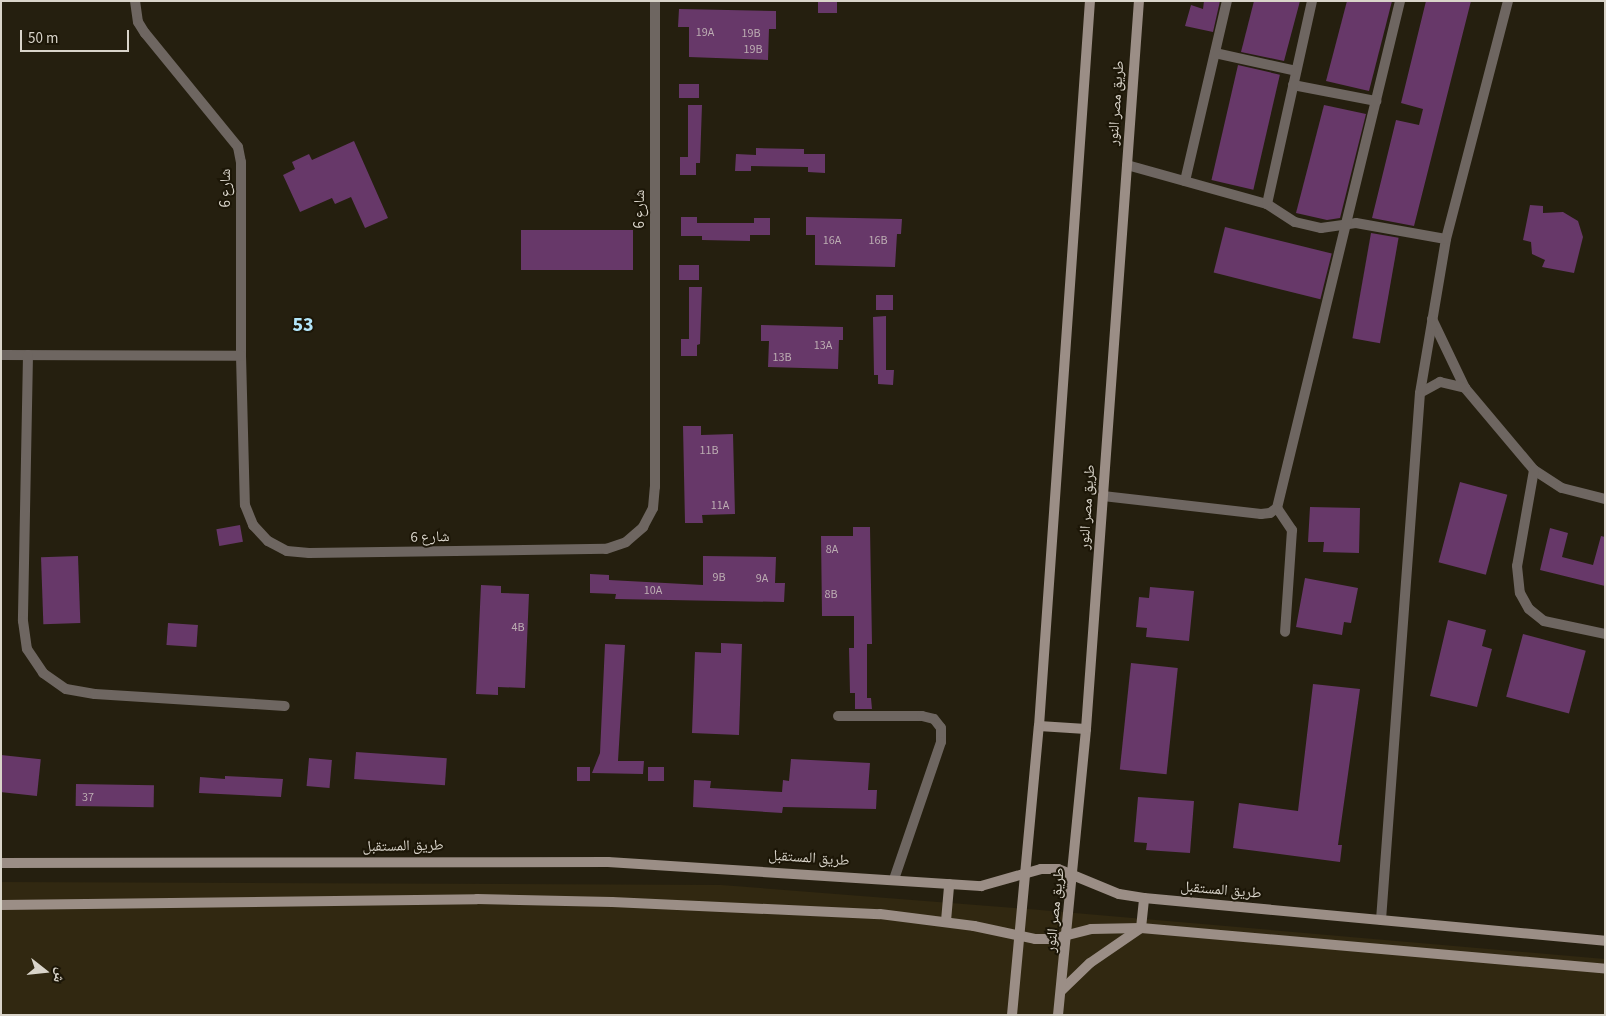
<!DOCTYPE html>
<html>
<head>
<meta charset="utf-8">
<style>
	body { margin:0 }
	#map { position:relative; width:1606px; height:1016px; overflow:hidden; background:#251f0f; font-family:"Source Sans 3","Noto Naskh Arabic",sans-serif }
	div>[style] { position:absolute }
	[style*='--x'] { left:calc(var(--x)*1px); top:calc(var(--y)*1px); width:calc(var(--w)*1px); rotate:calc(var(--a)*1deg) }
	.built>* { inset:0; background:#312811 }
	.building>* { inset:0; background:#673869; transform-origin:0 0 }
	.street>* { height:10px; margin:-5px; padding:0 5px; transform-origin:5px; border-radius:5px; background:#6e6661 }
	.secondary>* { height:10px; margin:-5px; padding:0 5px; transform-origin:5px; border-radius:5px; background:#9b8e86 }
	span { translate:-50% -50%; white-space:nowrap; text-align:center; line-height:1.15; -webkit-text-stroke:4px #1c1607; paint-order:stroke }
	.number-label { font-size:12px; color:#bcadb2 }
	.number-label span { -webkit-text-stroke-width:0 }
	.street-label { font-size:15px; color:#d9d4ca }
	.district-label { font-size:20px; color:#b3e6fb; font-weight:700 }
	.frame { position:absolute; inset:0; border:2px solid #d9d4ca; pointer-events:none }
	.north { position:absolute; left:20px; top:946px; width:50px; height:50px; -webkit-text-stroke:4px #1c1607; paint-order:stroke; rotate:106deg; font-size:14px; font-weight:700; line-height:20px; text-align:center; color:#d9d4ca }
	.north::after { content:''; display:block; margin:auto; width:18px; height:22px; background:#d9d4ca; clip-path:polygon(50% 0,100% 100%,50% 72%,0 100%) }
	.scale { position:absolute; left:20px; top:30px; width:109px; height:22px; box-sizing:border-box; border:2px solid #d9d4ca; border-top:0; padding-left:6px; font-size:15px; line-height:18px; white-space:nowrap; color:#d9d4ca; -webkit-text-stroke:4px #1c1607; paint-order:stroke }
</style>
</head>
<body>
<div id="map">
	<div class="built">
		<i style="clip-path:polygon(1px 882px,721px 885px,1040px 910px,1605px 959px,1605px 1015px,1px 1015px)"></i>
	</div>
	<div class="building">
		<i style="left:818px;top:1px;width:19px;height:12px"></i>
		<i style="clip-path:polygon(1204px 1px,1220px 1px,1213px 32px,1185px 26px,1191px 5px,1203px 9px)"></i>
		<i style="clip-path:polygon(1254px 1px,1300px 1px,1284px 61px,1241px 52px)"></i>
		<i style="clip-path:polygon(1347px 1px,1392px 1px,1369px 91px,1326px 81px)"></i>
		<i style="clip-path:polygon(1426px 1px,1471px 1px,1414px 226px,1372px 218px,1396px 120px,1419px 125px,1423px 109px,1401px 103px)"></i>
		<i style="clip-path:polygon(679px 9px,776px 11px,776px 29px,769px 29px,768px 60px,689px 57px,689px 27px,678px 27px)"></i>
		<i style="left:1238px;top:65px;width:43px;height:118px;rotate:13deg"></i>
		<i style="left:679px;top:84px;width:20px;height:14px"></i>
		<i style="clip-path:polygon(688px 105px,702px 105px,700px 163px,696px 163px,696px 175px,680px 175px,680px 157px,688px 157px)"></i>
		<i style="clip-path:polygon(1324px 105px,1366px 114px,1340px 218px,1327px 220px,1296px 213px)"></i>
		<i style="clip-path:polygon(354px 141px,388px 218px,365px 228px,351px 197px,335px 204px,332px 198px,300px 212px,283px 175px,295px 169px,292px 162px,309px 154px,312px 160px)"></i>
		<i style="clip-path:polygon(756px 148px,804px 149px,804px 154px,825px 154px,825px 173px,808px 172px,808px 167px,751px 166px,751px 171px,735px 171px,736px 154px,756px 155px)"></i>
		<i style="clip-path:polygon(1530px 205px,1543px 206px,1543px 213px,1563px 212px,1578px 221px,1583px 237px,1574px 273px,1542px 267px,1545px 260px,1532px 254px,1531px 242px,1523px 240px)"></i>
		<i style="clip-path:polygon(681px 217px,697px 217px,697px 223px,754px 223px,754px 218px,770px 218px,770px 235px,750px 235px,750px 241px,702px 240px,702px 236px,681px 236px)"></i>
		<i style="clip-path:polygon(806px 217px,902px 219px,901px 234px,897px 234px,895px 267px,815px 265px,815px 235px,806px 235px)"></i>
		<i style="left:1225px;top:227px;width:110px;height:47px;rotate:14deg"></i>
		<i style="left:521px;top:230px;width:112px;height:40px"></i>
		<i style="left:1371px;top:233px;width:28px;height:107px;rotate:10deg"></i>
		<i style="left:679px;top:265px;width:20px;height:15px"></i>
		<i style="clip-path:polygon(689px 287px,702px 287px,700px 344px,697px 345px,697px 356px,681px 356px,681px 339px,689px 339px)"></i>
		<i style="left:876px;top:295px;width:17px;height:15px"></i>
		<i style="clip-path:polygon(886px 316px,886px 370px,894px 370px,893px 385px,878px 384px,878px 375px,874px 375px,873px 317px)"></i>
		<i style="clip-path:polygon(761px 325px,843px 327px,843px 340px,839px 340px,838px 369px,768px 367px,769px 341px,761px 341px)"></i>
		<i style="clip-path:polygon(683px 426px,701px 426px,701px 435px,733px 434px,735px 514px,702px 515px,703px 523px,685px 523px)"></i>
		<i style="left:1460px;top:482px;width:49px;height:83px;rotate:15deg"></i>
		<i style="clip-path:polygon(1310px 507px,1360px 508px,1359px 553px,1323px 552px,1324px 542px,1308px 542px)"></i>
		<i style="left:240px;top:525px;width:17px;height:24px;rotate:80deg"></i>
		<i style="clip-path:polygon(853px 527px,870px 527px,872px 644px,867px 644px,867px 698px,871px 698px,872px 709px,855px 709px,855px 693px,850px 693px,849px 648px,854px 648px,854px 616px,822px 616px,821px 536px,853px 536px)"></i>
		<i style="clip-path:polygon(1550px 528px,1568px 533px,1562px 557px,1593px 565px,1601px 536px,1605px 537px,1605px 586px,1540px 570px)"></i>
		<i style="left:78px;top:556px;width:67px;height:37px;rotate:88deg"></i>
		<i style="clip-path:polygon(703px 556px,776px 557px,775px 583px,785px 583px,784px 602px,615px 599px,616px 594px,590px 593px,590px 574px,609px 575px,609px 580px,703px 585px)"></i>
		<i style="clip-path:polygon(1305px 578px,1358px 588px,1351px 623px,1344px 622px,1342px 635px,1296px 627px)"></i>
		<i style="clip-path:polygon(481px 585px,501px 586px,501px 593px,529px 594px,525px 688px,498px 687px,498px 695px,476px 694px)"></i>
		<i style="clip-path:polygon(1150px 587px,1194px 591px,1189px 641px,1146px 637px,1147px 628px,1136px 627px,1139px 597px,1149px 598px)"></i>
		<i style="clip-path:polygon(1448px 620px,1486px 630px,1482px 646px,1492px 649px,1477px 707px,1430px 696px)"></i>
		<i style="left:168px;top:623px;width:30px;height:22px;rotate:4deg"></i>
		<i style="left:1523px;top:634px;width:65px;height:65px;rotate:15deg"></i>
		<i style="clip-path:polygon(721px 643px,742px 644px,739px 735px,692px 733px,695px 652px,721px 653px)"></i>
		<i style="clip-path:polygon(605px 644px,625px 645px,618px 761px,644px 761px,643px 774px,592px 773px,600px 753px)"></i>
		<i style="left:1131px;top:663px;width:47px;height:107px;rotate:6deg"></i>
		<i style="clip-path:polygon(1313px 684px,1360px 689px,1338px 845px,1342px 845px,1340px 862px,1233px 848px,1239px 803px,1298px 811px)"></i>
		<i style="left:356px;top:752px;width:91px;height:27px;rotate:4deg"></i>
		<i style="left:1px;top:755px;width:40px;height:37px;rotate:6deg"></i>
		<i style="left:309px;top:758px;width:23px;height:28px;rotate:5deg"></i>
		<i style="clip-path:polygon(791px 759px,870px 763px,868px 790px,877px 790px,876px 809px,783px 807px,782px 813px,693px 807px,694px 780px,711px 781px,710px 788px,782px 792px,783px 780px,789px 781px)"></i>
		<i style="left:577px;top:767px;width:13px;height:14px"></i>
		<i style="left:648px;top:767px;width:16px;height:14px"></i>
		<i style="clip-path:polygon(225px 776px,283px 779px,281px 797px,199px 793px,200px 777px,225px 779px)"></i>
		<i style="left:76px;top:784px;width:78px;height:22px;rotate:1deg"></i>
		<i style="clip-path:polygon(1138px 797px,1194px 801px,1190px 853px,1146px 850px,1147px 843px,1134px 842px)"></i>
	</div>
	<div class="street">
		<i style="--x:135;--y:1;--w:21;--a:82"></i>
		<i style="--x:138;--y:22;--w:13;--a:58"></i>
		<i style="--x:145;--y:33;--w:147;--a:50.8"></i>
		<i style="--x:238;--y:147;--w:15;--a:79"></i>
		<i style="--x:241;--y:162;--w:194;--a:90"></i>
		<i style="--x:241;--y:356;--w:149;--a:88.5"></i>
		<i style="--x:245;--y:505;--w:22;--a:68"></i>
		<i style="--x:253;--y:525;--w:22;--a:47"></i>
		<i style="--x:268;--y:541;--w:21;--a:28"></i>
		<i style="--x:287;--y:551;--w:22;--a:5"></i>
		<i style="--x:309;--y:553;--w:297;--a:-0.8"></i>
		<i style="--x:606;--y:549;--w:21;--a:-19"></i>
		<i style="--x:626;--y:542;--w:23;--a:-41"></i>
		<i style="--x:643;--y:527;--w:21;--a:-62"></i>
		<i style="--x:653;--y:508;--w:21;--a:-85"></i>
		<i style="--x:655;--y:487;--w:486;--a:-90"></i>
		<i style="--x:1215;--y:53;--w:83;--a:12.5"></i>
		<i style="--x:1293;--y:85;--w:85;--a:10.9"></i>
		<i style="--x:1127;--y:165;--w:145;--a:15.6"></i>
		<i style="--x:1267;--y:204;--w:33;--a:33"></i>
		<i style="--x:1295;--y:222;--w:27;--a:13"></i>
		<i style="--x:1321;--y:228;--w:35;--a:-8"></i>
		<i style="--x:1356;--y:223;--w:91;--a:10.1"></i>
		<i style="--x:1185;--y:181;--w:185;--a:-76.9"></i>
		<i style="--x:1267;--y:204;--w:208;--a:-77.5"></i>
		<i style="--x:1432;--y:319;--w:76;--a:64.4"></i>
		<i style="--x:1465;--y:388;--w:107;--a:49.9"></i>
		<i style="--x:1534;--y:470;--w:33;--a:33"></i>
		<i style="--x:1562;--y:488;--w:44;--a:14.3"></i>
		<i style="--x:1;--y:355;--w:240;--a:0.2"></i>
		<i style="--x:28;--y:355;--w:266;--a:91.1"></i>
		<i style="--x:23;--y:621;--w:28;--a:82"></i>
		<i style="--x:27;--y:649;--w:29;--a:56"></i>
		<i style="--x:43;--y:673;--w:28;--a:35"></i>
		<i style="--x:66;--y:689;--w:29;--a:10"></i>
		<i style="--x:95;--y:694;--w:190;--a:3.6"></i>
		<i style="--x:1420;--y:393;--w:23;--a:-29"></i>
		<i style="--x:1440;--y:382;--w:26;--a:13"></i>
		<i style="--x:1534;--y:470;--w:97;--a:100"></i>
		<i style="--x:1517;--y:566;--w:27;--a:84"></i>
		<i style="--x:1520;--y:593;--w:18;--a:61"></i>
		<i style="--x:1529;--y:609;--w:19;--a:39"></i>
		<i style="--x:1544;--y:621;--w:62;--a:12"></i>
		<i style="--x:1103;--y:496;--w:159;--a:6.5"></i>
		<i style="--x:1261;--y:514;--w:9;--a:-6"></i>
		<i style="--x:1270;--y:513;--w:9;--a:-36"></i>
		<i style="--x:1277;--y:508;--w:522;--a:-76.36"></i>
		<i style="--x:1277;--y:508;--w:27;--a:56"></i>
		<i style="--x:1292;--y:530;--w:102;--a:93.9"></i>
		<i style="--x:838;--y:716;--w:84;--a:0"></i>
		<i style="--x:922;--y:716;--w:12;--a:14"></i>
		<i style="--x:934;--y:719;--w:11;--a:52"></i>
		<i style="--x:941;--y:728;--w:14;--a:90"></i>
		<i style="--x:941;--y:742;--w:145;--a:108.9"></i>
		<i style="--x:1381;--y:920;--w:528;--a:-85.77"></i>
		<i style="--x:1420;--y:393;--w:156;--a:-80.4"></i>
		<i style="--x:1446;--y:239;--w:246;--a:-75.4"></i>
	</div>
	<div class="secondary">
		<i style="--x:1039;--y:726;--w:47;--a:3.7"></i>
		<i style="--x:1;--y:863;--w:607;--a:-0.09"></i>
		<i style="--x:608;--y:862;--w:374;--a:3.7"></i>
		<i style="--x:981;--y:886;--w:62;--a:-15.8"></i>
		<i style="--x:1041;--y:869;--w:17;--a:0"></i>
		<i style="--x:1058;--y:869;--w:66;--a:22.3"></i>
		<i style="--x:1119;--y:894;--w:25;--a:9"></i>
		<i style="--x:1144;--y:898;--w:463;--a:5.3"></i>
		<i style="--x:1;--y:905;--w:476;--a:-0.7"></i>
		<i style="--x:477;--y:899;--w:135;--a:1.3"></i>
		<i style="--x:612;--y:902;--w:268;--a:2.6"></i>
		<i style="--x:880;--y:914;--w:95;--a:7.3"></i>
		<i style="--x:974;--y:926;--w:62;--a:12"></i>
		<i style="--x:1035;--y:939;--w:17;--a:0"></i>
		<i style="--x:1052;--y:939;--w:40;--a:-14.4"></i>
		<i style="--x:1091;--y:929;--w:50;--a:-1.1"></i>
		<i style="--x:1141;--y:928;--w:466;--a:5"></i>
		<i style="--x:946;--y:921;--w:37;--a:-85"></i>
		<i style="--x:1061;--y:991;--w:40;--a:-44"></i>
		<i style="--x:1090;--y:963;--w:62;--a:-34.5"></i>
		<i style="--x:1141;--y:928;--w:30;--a:-84"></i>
		<i style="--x:1012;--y:1015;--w:290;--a:-84.7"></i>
		<i style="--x:1039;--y:726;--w:727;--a:-85.98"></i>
		<i style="--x:1058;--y:1015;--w:287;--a:-84.4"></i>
		<i style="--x:1086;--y:729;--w:730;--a:-85.84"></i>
	</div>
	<div class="number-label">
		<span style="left:705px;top:33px">19A</span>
		<span style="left:751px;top:34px">19B</span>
		<span style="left:753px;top:50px">19B</span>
		<span style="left:832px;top:241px">16A</span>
		<span style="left:878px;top:241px">16B</span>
		<span style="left:823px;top:346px">13A</span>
		<span style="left:782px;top:358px">13B</span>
		<span style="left:709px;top:451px">11B</span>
		<span style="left:720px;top:506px">11A</span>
		<span style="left:832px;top:550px">8A</span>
		<span style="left:719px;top:578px">9B</span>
		<span style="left:762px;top:579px">9A</span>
		<span style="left:653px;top:591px">10A</span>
		<span style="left:831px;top:595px">8B</span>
		<span style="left:518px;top:628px">4B</span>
		<span style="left:88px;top:798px">37</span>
	</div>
	<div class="street-label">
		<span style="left:1116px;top:103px;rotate:-86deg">طريق مصر النور</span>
		<span style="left:226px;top:188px;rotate:-90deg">شارع 6</span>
		<span style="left:640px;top:209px;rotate:-90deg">شارع 6</span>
		<span style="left:1087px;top:507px;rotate:-86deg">طريق مصر النور</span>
		<span style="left:430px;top:537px;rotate:-1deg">شارع 6</span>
		<span style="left:403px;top:846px;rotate:-1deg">طريق المستقبل</span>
		<span style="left:809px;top:858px;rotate:4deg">طريق المستقبل</span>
		<span style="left:1221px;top:890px;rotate:5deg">طريق المستقبل</span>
		<span style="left:1055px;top:910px;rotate:-84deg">طريق مصر النور</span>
	</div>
	<div class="district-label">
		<span style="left:303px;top:325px">53</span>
	</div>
	<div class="frame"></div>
	<div class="north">ش</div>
	<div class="scale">50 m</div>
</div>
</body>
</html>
